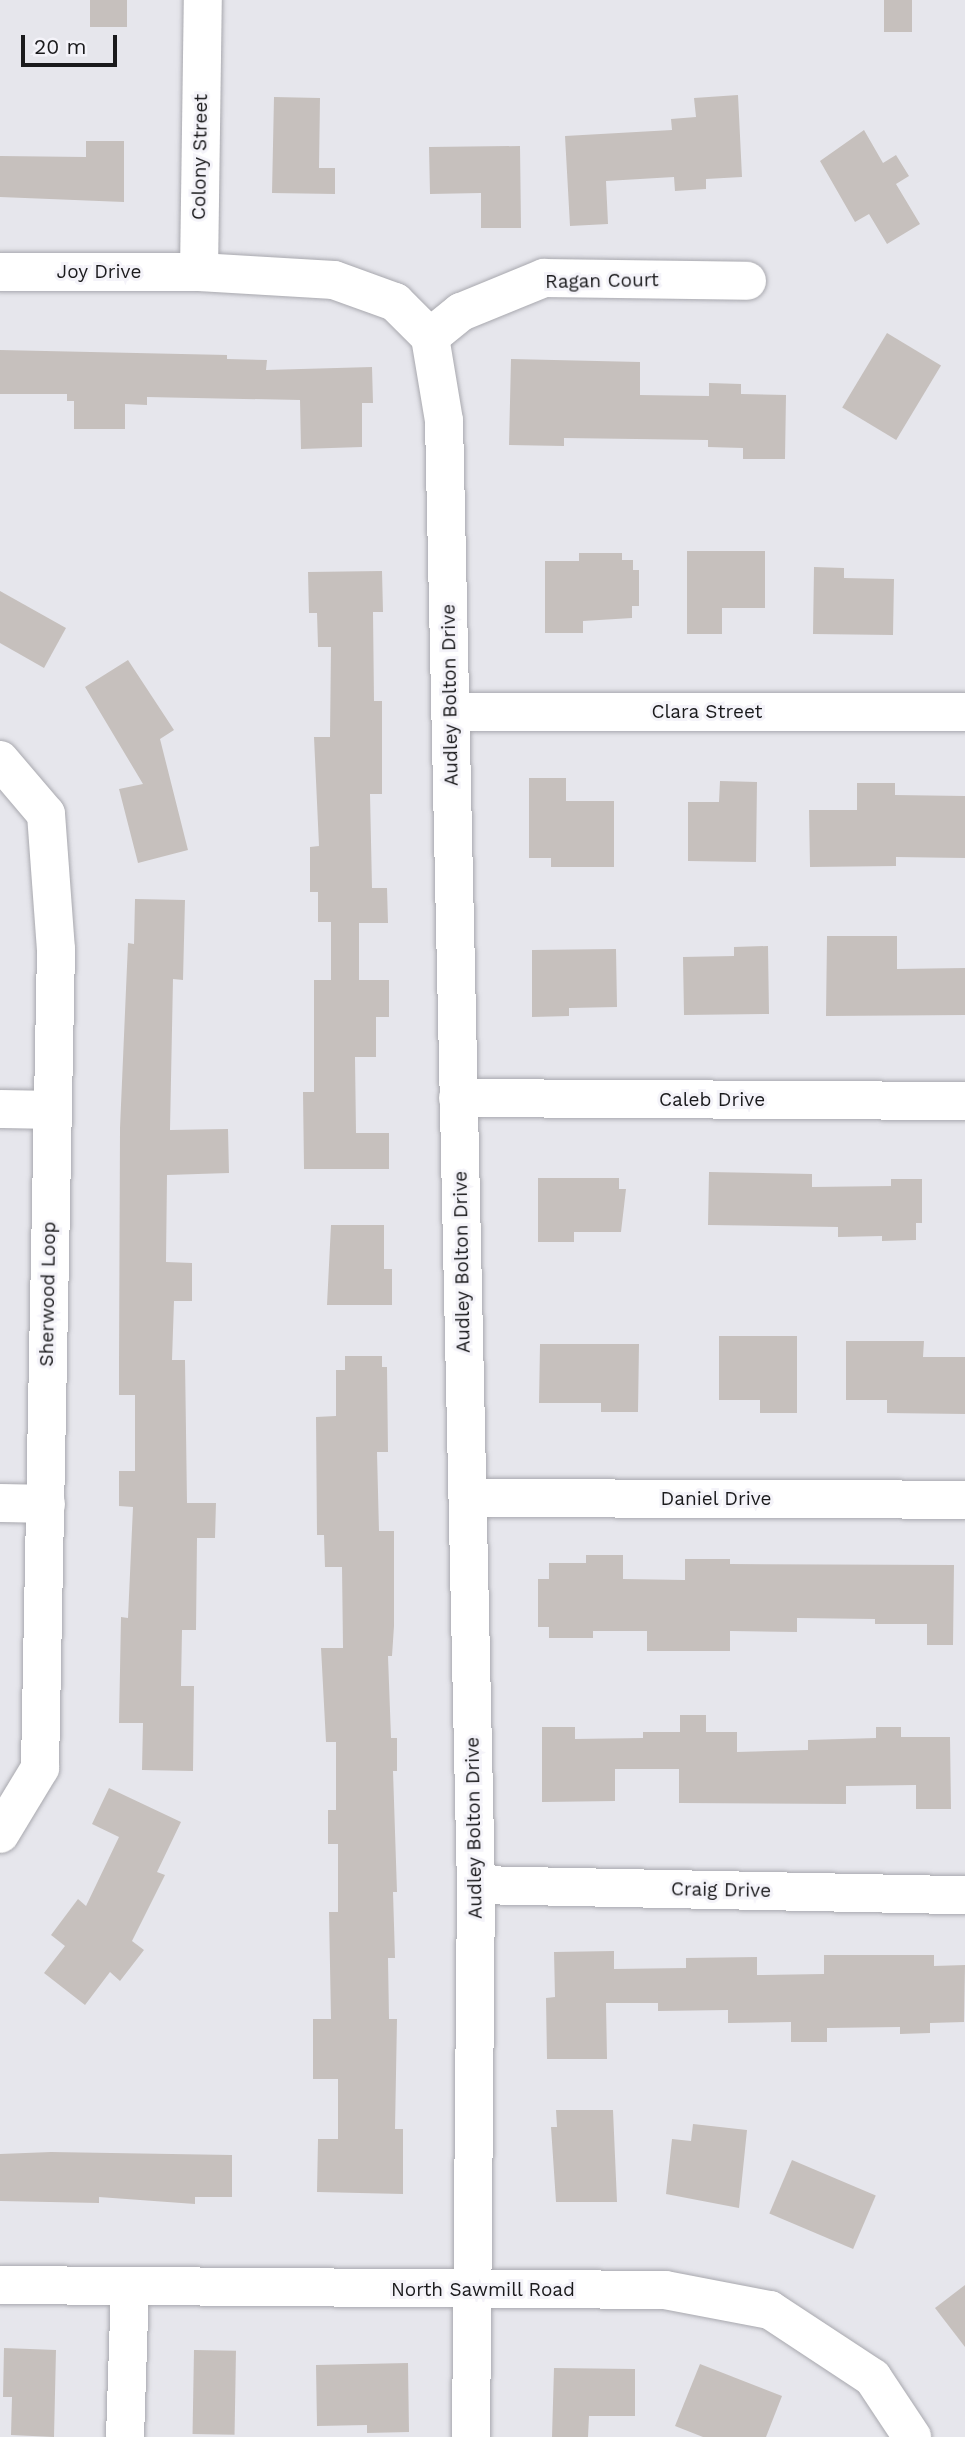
<!DOCTYPE html>
<html>
<head>
<meta charset="utf-8">
<style>
	body { margin:0 }
	#map { position:relative; width:965px; height:2437px; overflow:hidden; background:#e6e6ec; font-family:"Work Sans",sans-serif }
	div>[style] { position:absolute }
	[style*='--x'] { left:calc(var(--x)*1px); top:calc(var(--y)*1px); width:calc(var(--w)*1px); rotate:calc(var(--a)*1deg) }
	.building>* { inset:0; background:#c6c0bd; transform-origin:0 0 }
	.roads { filter:drop-shadow(0 0 2px #a8a8ae) drop-shadow(0 0 2px #a8a8ae) }
	.minor>* { height:38px; margin:-19px; padding:0 19px; transform-origin:19px; border-radius:19px; background:#fff }
	span { translate:-50% -50%; white-space:nowrap; text-align:center; line-height:1.15; -webkit-text-stroke:6px #f4f3f9; paint-order:stroke }
	.street-label { font-size:19px; color:#1a1a1c }
	.scale { position:absolute; left:21px; top:35px; width:96px; height:32px; box-sizing:border-box; border:4px solid #1a1a1c; border-top:0; padding-left:9px; font-size:21px; line-height:24px; white-space:nowrap; color:#1a1a1c; -webkit-text-stroke:5px #f4f3f9; paint-order:stroke }
</style>
</head>
<body>
<div id="map">
	<div class="building">
		<i style="left:90px;top:0;width:37px;height:27px"></i>
		<i style="left:884px;top:0;width:28px;height:32px"></i>
		<i style="clip-path:polygon(738px 95px,742px 177px,706px 179px,706px 189px,675px 191px,674px 177px,606px 181px,608px 224px,570px 226px,565px 136px,672px 130px,671px 119px,696px 117px,694px 98px)"></i>
		<i style="clip-path:polygon(274px 97px,320px 98px,319px 168px,335px 168px,335px 194px,272px 193px)"></i>
		<i style="clip-path:polygon(864px 130px,883px 163px,896px 155px,909px 176px,896px 184px,920px 224px,887px 244px,869px 214px,855px 222px,820px 161px)"></i>
		<i style="clip-path:polygon(86px 141px,124px 141px,124px 202px,0 197px,0 156px,86px 157px)"></i>
		<i style="clip-path:polygon(520px 146px,521px 228px,481px 228px,481px 193px,430px 194px,429px 147px)"></i>
		<i style="left:887px;top:333px;width:63px;height:87px;rotate:31deg"></i>
		<i style="clip-path:polygon(0 350px,227px 355px,227px 359px,267px 360px,266px 370px,372px 367px,373px 403px,362px 403px,362px 447px,301px 449px,300px 400px,147px 397px,147px 405px,125px 404px,125px 429px,74px 429px,74px 401px,67px 401px,67px 394px,0 394px)"></i>
		<i style="clip-path:polygon(511px 359px,640px 362px,640px 395px,709px 396px,709px 383px,741px 384px,741px 394px,786px 395px,785px 459px,743px 459px,743px 448px,708px 447px,708px 440px,564px 438px,564px 446px,509px 445px)"></i>
		<i style="clip-path:polygon(687px 551px,765px 551px,765px 608px,722px 608px,722px 634px,687px 634px)"></i>
		<i style="clip-path:polygon(579px 553px,622px 553px,622px 560px,633px 560px,633px 570px,639px 570px,639px 606px,632px 606px,632px 618px,583px 621px,583px 633px,545px 633px,545px 561px,579px 561px)"></i>
		<i style="clip-path:polygon(814px 567px,844px 568px,844px 578px,894px 579px,893px 635px,813px 634px)"></i>
		<i style="clip-path:polygon(382px 571px,383px 612px,373px 612px,374px 701px,382px 701px,382px 794px,370px 794px,372px 888px,387px 888px,388px 923px,359px 923px,359px 980px,389px 980px,389px 1017px,376px 1017px,376px 1057px,355px 1057px,356px 1133px,389px 1133px,389px 1169px,304px 1169px,303px 1092px,314px 1092px,314px 980px,331px 980px,331px 922px,318px 922px,318px 892px,310px 892px,310px 847px,319px 846px,314px 737px,330px 737px,331px 647px,318px 647px,317px 613px,309px 613px,308px 572px)"></i>
		<i style="clip-path:polygon(0 591px,66px 628px,44px 668px,0 643px)"></i>
		<i style="clip-path:polygon(128px 660px,174px 730px,160px 739px,188px 850px,138px 863px,119px 789px,143px 784px,85px 687px)"></i>
		<i style="clip-path:polygon(529px 778px,566px 778px,566px 801px,614px 801px,614px 867px,551px 867px,551px 858px,529px 858px)"></i>
		<i style="clip-path:polygon(720px 781px,757px 782px,756px 862px,688px 861px,688px 802px,719px 802px)"></i>
		<i style="clip-path:polygon(857px 783px,895px 783px,895px 795px,965px 796px,965px 858px,896px 857px,896px 866px,810px 867px,809px 810px,857px 810px)"></i>
		<i style="clip-path:polygon(135px 899px,185px 900px,183px 980px,173px 979px,170px 1130px,228px 1129px,229px 1173px,167px 1175px,166px 1262px,192px 1263px,192px 1301px,174px 1301px,172px 1360px,185px 1360px,187px 1503px,216px 1503px,215px 1538px,197px 1538px,196px 1630px,182px 1630px,181px 1686px,194px 1686px,193px 1771px,142px 1770px,143px 1723px,119px 1723px,121px 1617px,128px 1618px,133px 1507px,119px 1506px,119px 1471px,135px 1471px,135px 1395px,119px 1395px,119px 1362px,120px 1128px,128px 943px,134px 944px)"></i>
		<i style="clip-path:polygon(827px 936px,897px 936px,897px 969px,965px 968px,965px 1015px,826px 1016px)"></i>
		<i style="clip-path:polygon(768px 946px,769px 1014px,684px 1015px,683px 957px,734px 956px,734px 947px)"></i>
		<i style="clip-path:polygon(616px 949px,617px 1007px,569px 1008px,569px 1016px,532px 1017px,532px 950px)"></i>
		<i style="clip-path:polygon(709px 1172px,812px 1174px,812px 1187px,891px 1186px,891px 1179px,922px 1179px,922px 1223px,916px 1223px,916px 1240px,882px 1241px,882px 1236px,838px 1237px,838px 1227px,708px 1225px)"></i>
		<i style="clip-path:polygon(538px 1178px,619px 1178px,619px 1189px,626px 1189px,621px 1232px,574px 1232px,574px 1242px,538px 1242px)"></i>
		<i style="clip-path:polygon(331px 1225px,384px 1225px,384px 1269px,392px 1269px,392px 1305px,327px 1305px)"></i>
		<i style="clip-path:polygon(719px 1336px,797px 1336px,797px 1413px,760px 1413px,760px 1400px,719px 1400px)"></i>
		<i style="clip-path:polygon(846px 1341px,924px 1341px,923px 1357px,965px 1357px,965px 1414px,887px 1413px,887px 1400px,846px 1400px)"></i>
		<i style="clip-path:polygon(540px 1344px,639px 1344px,638px 1412px,601px 1412px,601px 1403px,539px 1403px)"></i>
		<i style="clip-path:polygon(345px 1356px,382px 1356px,382px 1367px,387px 1367px,388px 1452px,377px 1452px,379px 1531px,394px 1531px,394px 1626px,392px 1656px,388px 1656px,391px 1738px,397px 1738px,397px 1771px,393px 1771px,397px 1892px,393px 1892px,395px 1958px,388px 1958px,389px 2019px,397px 2019px,395px 2129px,403px 2129px,403px 2194px,317px 2192px,318px 2139px,338px 2139px,338px 2079px,313px 2079px,313px 2019px,331px 2019px,329px 1912px,338px 1912px,338px 1844px,328px 1844px,328px 1810px,336px 1810px,336px 1742px,326px 1742px,321px 1648px,343px 1648px,342px 1567px,325px 1567px,324px 1535px,317px 1535px,316px 1417px,336px 1416px,336px 1370px,345px 1370px)"></i>
		<i style="clip-path:polygon(586px 1555px,623px 1555px,623px 1579px,685px 1580px,685px 1559px,730px 1559px,730px 1564px,954px 1565px,953px 1645px,927px 1645px,927px 1624px,875px 1624px,875px 1619px,797px 1618px,797px 1632px,730px 1631px,730px 1651px,647px 1651px,647px 1631px,593px 1631px,593px 1638px,549px 1638px,549px 1627px,538px 1627px,538px 1579px,549px 1579px,549px 1563px,586px 1563px)"></i>
		<i style="clip-path:polygon(680px 1715px,706px 1715px,706px 1732px,737px 1732px,737px 1752px,808px 1750px,808px 1740px,876px 1738px,876px 1727px,901px 1727px,901px 1737px,950px 1737px,951px 1809px,916px 1809px,916px 1785px,846px 1786px,846px 1804px,679px 1803px,679px 1769px,615px 1769px,615px 1801px,542px 1802px,542px 1727px,575px 1727px,575px 1739px,643px 1738px,643px 1732px,680px 1732px)"></i>
		<i style="clip-path:polygon(109px 1788px,181px 1822px,157px 1872px,165px 1875px,132px 1941px,144px 1950px,120px 1981px,110px 1972px,85px 2005px,44px 1973px,65px 1946px,51px 1935px,78px 1899px,86px 1906px,119px 1837px,92px 1824px)"></i>
		<i style="clip-path:polygon(614px 1951px,614px 1969px,686px 1968px,686px 1958px,757px 1957px,757px 1975px,824px 1974px,824px 1955px,934px 1955px,934px 1966px,965px 1965px,964px 2022px,930px 2023px,930px 2033px,900px 2034px,900px 2027px,827px 2028px,827px 2042px,791px 2042px,791px 2022px,728px 2023px,728px 2010px,658px 2011px,658px 2003px,606px 2003px,607px 2059px,547px 2059px,546px 1998px,555px 1997px,554px 1952px)"></i>
		<i style="clip-path:polygon(556px 2110px,613px 2110px,617px 2202px,556px 2202px,551px 2127px,557px 2127px)"></i>
		<i style="clip-path:polygon(693px 2124px,747px 2130px,739px 2208px,666px 2194px,672px 2139px,691px 2141px)"></i>
		<i style="clip-path:polygon(51px 2152px,232px 2155px,232px 2197px,195px 2197px,195px 2204px,99px 2197px,99px 2203px,0 2201px,0 2154px)"></i>
		<i style="left:792px;top:2160px;width:91px;height:58px;rotate:23deg"></i>
		<i style="clip-path:polygon(965px 2285px,965px 2347px,935px 2308px)"></i>
		<i style="clip-path:polygon(4px 2348px,56px 2350px,54px 2437px,11px 2435px,12px 2397px,3px 2397px)"></i>
		<i style="left:194px;top:2350px;width:42px;height:84px;rotate:1deg"></i>
		<i style="clip-path:polygon(408px 2363px,409px 2432px,367px 2433px,367px 2425px,317px 2426px,316px 2365px)"></i>
		<i style="clip-path:polygon(700px 2364px,782px 2396px,766px 2437px,703px 2437px,675px 2426px)"></i>
		<i style="clip-path:polygon(554px 2368px,635px 2369px,635px 2416px,589px 2416px,588px 2437px,552px 2437px)"></i>
	</div>
	<div class="roads">
		<div class="minor">
			<i style="--x:0;--y:272;--w:199;--a:0"></i>
			<i style="--x:199;--y:272;--w:135;--a:3.4"></i>
			<i style="--x:334;--y:280;--w:65;--a:19.8"></i>
			<i style="--x:395;--y:302;--w:49;--a:45"></i>
			<i style="--x:430;--y:337;--w:85;--a:80.5"></i>
			<i style="--x:444;--y:421;--w:1464;--a:88.75"></i>
			<i style="--x:476;--y:1885;--w:552;--a:90.52"></i>
			<i style="--x:199;--y:272;--w:272;--a:-89.2"></i>
			<i style="--x:430;--y:337;--w:40;--a:-39"></i>
			<i style="--x:461;--y:312;--w:90;--a:-22.3"></i>
			<i style="--x:544;--y:278;--w:203;--a:0.8"></i>
			<i style="--x:450;--y:712;--w:515;--a:0"></i>
			<i style="--x:0;--y:760;--w:71;--a:49.6"></i>
			<i style="--x:46;--y:814;--w:135;--a:85.8"></i>
			<i style="--x:56;--y:949;--w:819;--a:91.12"></i>
			<i style="--x:40;--y:1768;--w:77;--a:121.2"></i>
			<i style="--x:458;--y:1098;--w:507;--a:0.34"></i>
			<i style="--x:0;--y:1109;--w:50;--a:1.1"></i>
			<i style="--x:468;--y:1498;--w:497;--a:0.2"></i>
			<i style="--x:0;--y:1503;--w:46;--a:1.2"></i>
			<i style="--x:476;--y:1885;--w:489;--a:1.2"></i>
			<i style="--x:0;--y:2285;--w:665;--a:0.43"></i>
			<i style="--x:665;--y:2290;--w:107;--a:10.8"></i>
			<i style="--x:770;--y:2310;--w:123;--a:33.4"></i>
			<i style="--x:873;--y:2378;--w:71;--a:56.5"></i>
			<i style="--x:125;--y:2437;--w:150;--a:-88.1"></i>
		</div>
	</div>
	<div class="street-label">
		<span style="left:200px;top:157px;rotate:-89deg">Colony Street</span>
		<span style="left:99px;top:272px">Joy Drive</span>
		<span style="left:602px;top:281px;rotate:-1deg">Ragan Court</span>
		<span style="left:450px;top:695px;rotate:-91deg">Audley Bolton Drive</span>
		<span style="left:707px;top:712px">Clara Street</span>
		<span style="left:712px;top:1100px">Caleb Drive</span>
		<span style="left:462px;top:1262px;rotate:-91deg">Audley Bolton Drive</span>
		<span style="left:48px;top:1294px;rotate:-89deg">Sherwood Loop</span>
		<span style="left:716px;top:1499px">Daniel Drive</span>
		<span style="left:474px;top:1828px;rotate:-91deg">Audley Bolton Drive</span>
		<span style="left:721px;top:1890px;rotate:1deg">Craig Drive</span>
		<span style="left:483px;top:2290px">North Sawmill Road</span>
	</div>
	<div class="scale">20 m</div>
</div>
</body>
</html>
